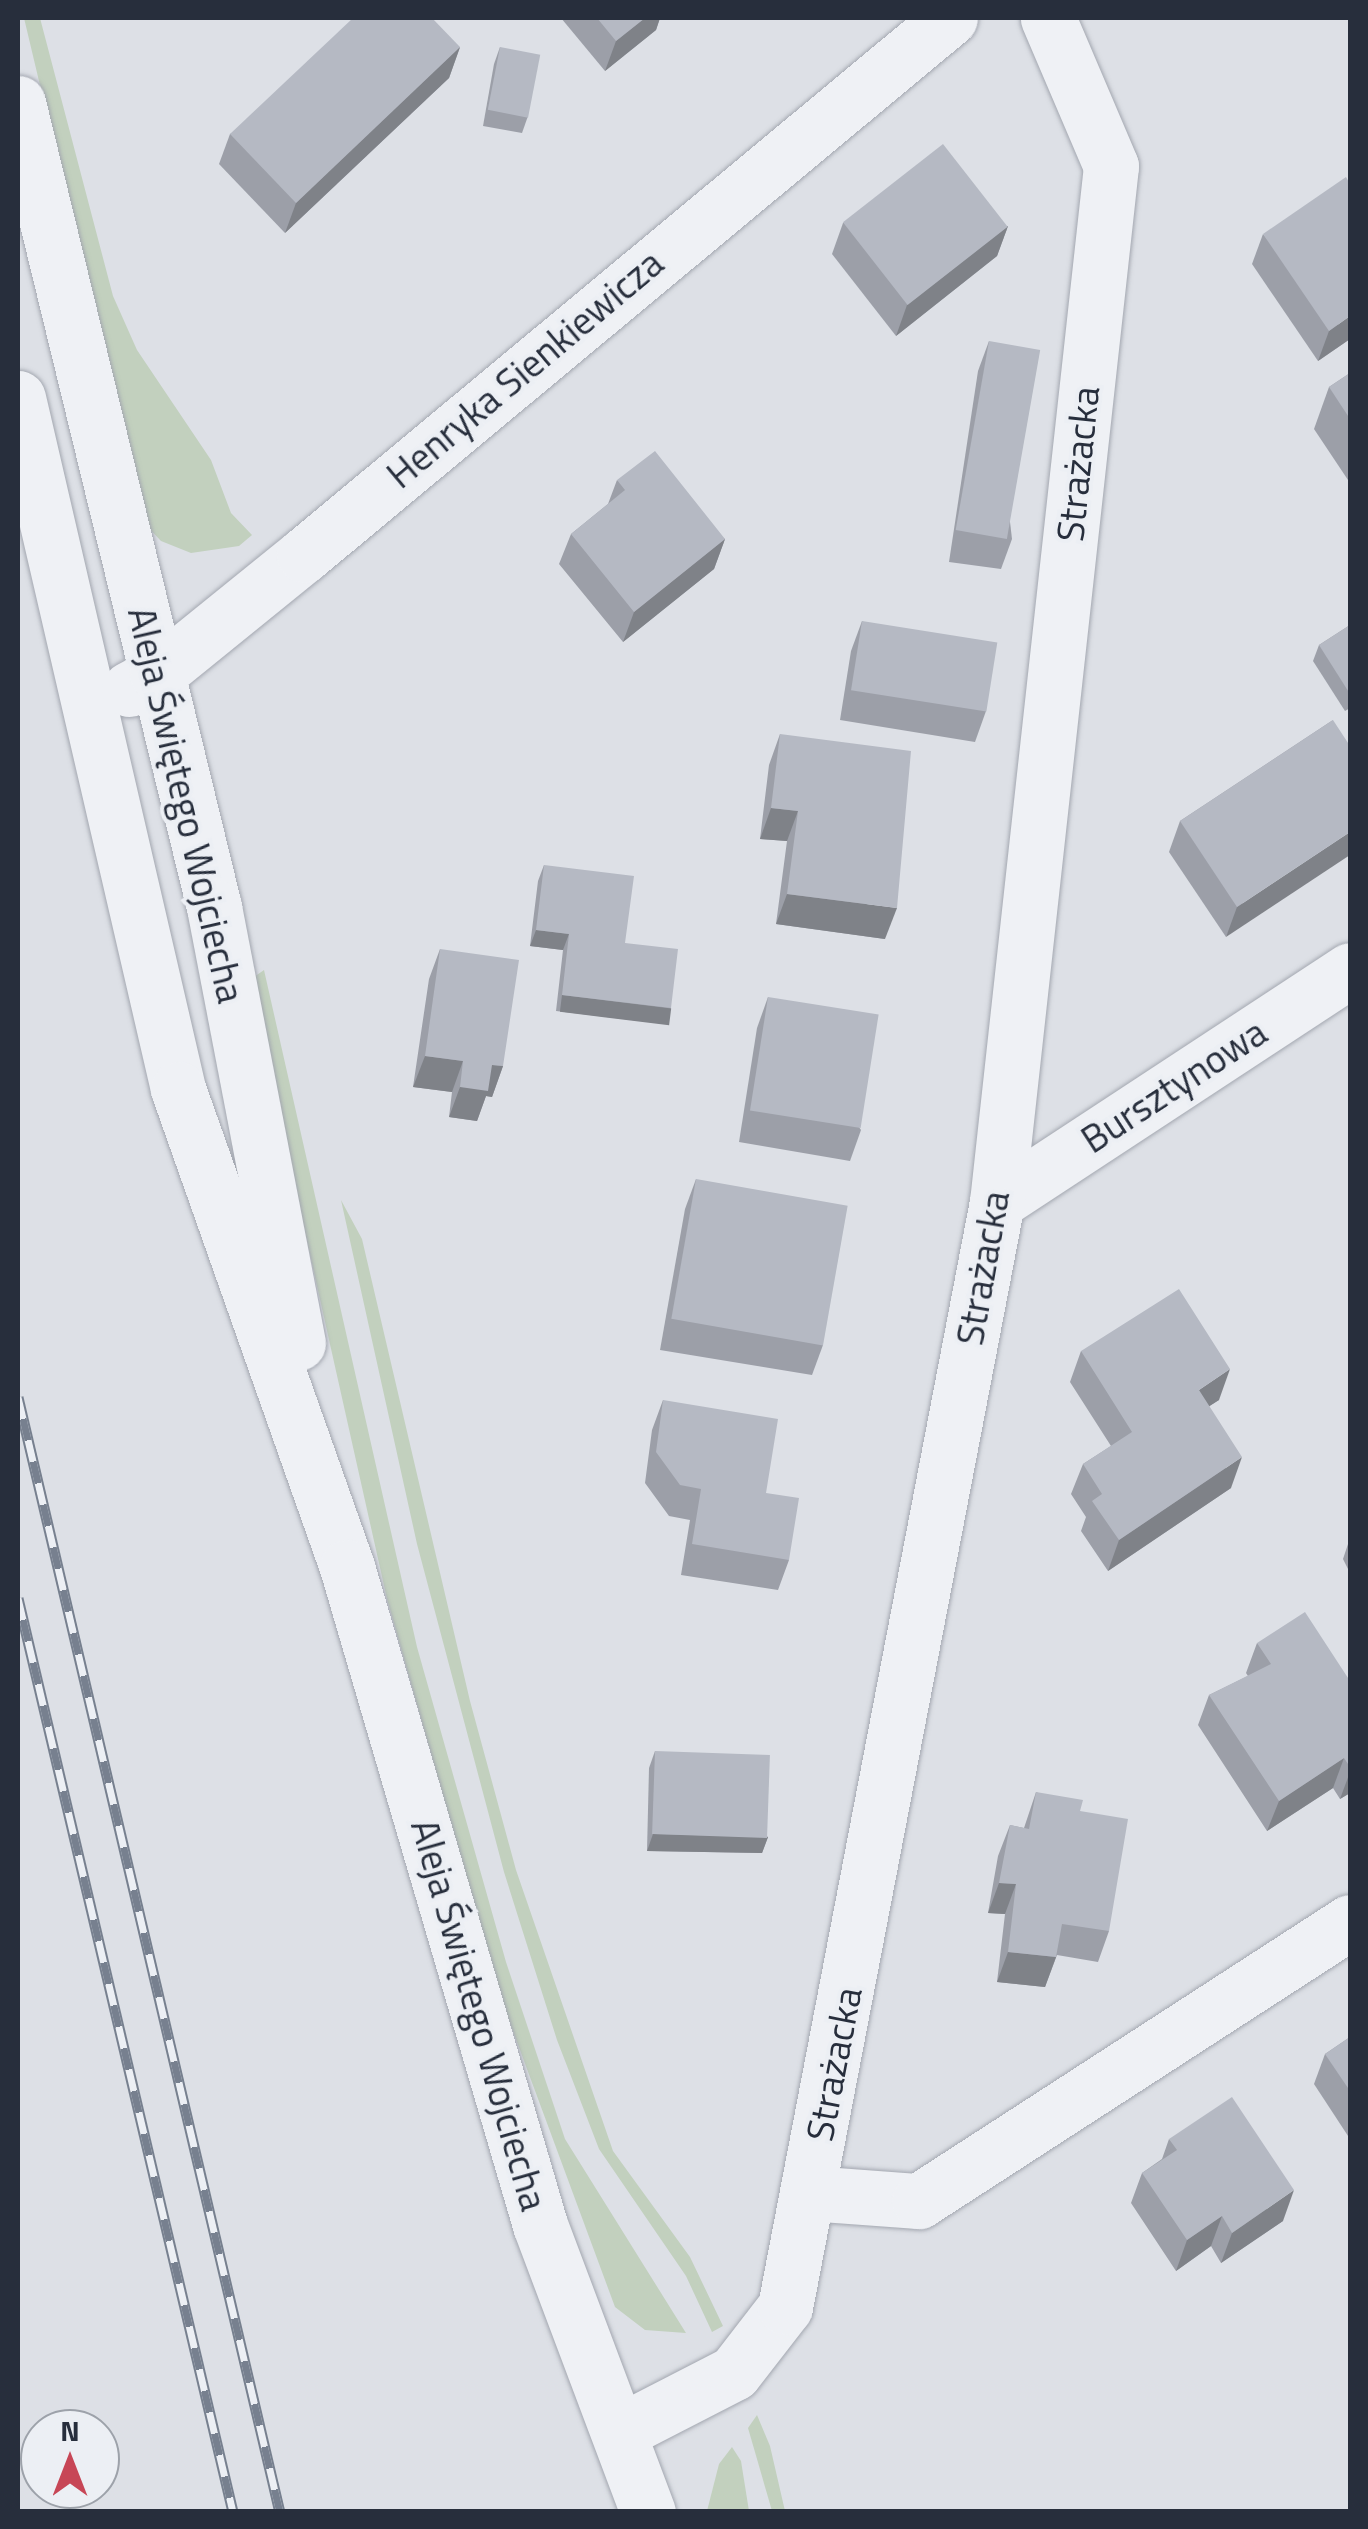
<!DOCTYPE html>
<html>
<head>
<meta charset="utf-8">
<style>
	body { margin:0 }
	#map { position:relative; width:1368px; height:2529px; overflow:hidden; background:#dde0e6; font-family:"Titillium Web",sans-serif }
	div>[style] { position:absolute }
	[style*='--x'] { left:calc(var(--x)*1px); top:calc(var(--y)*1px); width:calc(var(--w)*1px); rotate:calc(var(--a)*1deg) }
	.green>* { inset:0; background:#c2d0be }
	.roads { filter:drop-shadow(0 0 2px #a3a7b0) drop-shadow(0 0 2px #a3a7b0) }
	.minor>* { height:55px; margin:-27.5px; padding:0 27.5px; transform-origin:27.5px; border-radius:27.5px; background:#eff1f5 }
	.rail>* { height:11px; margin-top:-5.5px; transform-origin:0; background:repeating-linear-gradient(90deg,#eceff4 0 22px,#77808f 0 44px); box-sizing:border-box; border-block:2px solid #77808f }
	.wall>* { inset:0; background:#9c9fa8 }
	.shaded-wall>* { inset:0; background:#7f8288; transform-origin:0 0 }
	.building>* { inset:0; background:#b5b9c3; transform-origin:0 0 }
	span { translate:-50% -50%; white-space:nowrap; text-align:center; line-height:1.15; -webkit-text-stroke:8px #eceff4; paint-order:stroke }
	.street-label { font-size:38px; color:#272e3c }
	.frame { position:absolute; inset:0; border:20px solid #272e3c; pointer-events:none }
	.north { position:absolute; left:20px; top:2409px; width:100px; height:100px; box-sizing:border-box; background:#eceff4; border:2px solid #9da2aa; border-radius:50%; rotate:0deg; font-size:28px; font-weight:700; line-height:40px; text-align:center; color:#272e3c }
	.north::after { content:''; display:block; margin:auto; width:35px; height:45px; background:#c74656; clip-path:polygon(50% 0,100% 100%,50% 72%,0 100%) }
</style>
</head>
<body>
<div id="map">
	<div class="green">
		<i style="clip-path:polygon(24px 18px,40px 18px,113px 296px,137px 350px,211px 460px,231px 513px,252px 535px,239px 546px,191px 553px,161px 541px,144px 523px)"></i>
		<i style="clip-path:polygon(264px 970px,417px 1647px,506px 1962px,565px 2139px,686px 2333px,645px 2330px,615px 2307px,500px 1996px,387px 1599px,270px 1076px,254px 977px)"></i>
		<i style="clip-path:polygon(341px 1200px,362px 1239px,470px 1701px,516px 1870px,613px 2151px,690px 2257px,723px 2326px,712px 2332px,686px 2276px,599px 2149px,557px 2040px,504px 1872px,417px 1544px)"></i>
		<i style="clip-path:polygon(757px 2415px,770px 2446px,785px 2511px,772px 2511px,748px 2428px)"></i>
		<i style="clip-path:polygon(732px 2447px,741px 2461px,749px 2511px,707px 2511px,719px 2464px)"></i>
	</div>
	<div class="roads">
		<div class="minor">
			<i style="--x:18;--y:103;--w:828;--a:76.3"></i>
			<i style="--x:214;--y:907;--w:444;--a:79.1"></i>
			<i style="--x:18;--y:398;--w:709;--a:76.96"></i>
			<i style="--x:178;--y:1089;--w:507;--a:70.53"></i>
			<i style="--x:347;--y:1567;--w:686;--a:73.65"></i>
			<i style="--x:540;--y:2225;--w:307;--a:69.4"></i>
			<i style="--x:129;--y:689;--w:32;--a:-28"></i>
			<i style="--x:157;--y:674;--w:189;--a:-39"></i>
			<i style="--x:304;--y:555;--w:840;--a:-39.74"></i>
			<i style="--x:997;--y:1202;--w:422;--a:-33.3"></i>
			<i style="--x:809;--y:2193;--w:110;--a:4.2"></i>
			<i style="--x:919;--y:2201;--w:513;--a:-32.92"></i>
			<i style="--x:619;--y:2432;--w:129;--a:-27.2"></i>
			<i style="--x:734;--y:2373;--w:83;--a:-52.3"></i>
			<i style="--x:785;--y:2307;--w:1125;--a:-79.14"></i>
			<i style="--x:997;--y:1202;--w:1042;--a:-83.72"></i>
			<i style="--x:1111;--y:166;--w:161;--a:-113.1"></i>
		</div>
	</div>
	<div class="rail">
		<i style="--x:18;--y:1397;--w:1145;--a:76.78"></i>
		<i style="--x:18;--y:1598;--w:939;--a:76.76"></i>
	</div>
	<div class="wall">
		<i style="clip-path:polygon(561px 18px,660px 18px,656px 30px,605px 71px)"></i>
		<i style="clip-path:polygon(460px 47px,449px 78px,285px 233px,219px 164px,230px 134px)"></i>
		<i style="clip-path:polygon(500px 47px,528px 116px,522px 133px,483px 126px,494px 64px)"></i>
		<i style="clip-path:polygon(843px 223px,1008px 226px,997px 256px,896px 336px,832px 254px)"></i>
		<i style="clip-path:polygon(1263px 234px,1350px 339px,1318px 361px,1252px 264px)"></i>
		<i style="clip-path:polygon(989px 341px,1012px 539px,1001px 569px,949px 562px,978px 371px)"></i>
		<i style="clip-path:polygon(1350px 373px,1350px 483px,1314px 429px,1329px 387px)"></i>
		<i style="clip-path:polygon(617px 480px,725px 539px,714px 569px,623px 642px,559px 564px,571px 534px,608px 504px)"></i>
		<i style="clip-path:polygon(862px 621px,986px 711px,975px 742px,840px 720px,851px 651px)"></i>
		<i style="clip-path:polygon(1350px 625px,1350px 708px,1345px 711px,1313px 661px,1319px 645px)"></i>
		<i style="clip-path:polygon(1333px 720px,1226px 937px,1169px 852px,1180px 821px)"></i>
		<i style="clip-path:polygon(780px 734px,885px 939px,776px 924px,787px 841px,760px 839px,769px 765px)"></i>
		<i style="clip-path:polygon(544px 865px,625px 943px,671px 1008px,665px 1024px,556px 1011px,563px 950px,530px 946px,538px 881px)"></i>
		<i style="clip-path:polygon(440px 949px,503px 1066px,492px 1097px,486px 1096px,477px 1121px,449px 1117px,452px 1092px,413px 1087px,429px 979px)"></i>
		<i style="clip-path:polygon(768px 997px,861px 1130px,850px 1161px,739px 1142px,757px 1028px)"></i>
		<i style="clip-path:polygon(696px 1179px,823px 1345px,812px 1375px,660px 1350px,685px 1209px)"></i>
		<i style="clip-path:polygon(1081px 1351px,1219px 1400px,1209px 1406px,1231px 1488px,1108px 1571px,1081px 1531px,1086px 1517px,1071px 1494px,1083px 1464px,1111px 1446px,1070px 1382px)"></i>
		<i style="clip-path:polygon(663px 1400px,766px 1493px,789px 1560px,778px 1590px,681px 1575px,690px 1520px,669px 1516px,645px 1483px,652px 1430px)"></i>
		<i style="clip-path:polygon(1350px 1538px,1350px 1573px,1343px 1559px)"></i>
		<i style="clip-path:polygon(1257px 1643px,1350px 1681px,1350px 1793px,1340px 1799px,1333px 1788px,1267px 1831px,1198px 1725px,1209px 1695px,1248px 1676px,1246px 1673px)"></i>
		<i style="clip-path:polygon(655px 1751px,768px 1837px,762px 1853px,647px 1851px,649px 1768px)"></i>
		<i style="clip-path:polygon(1036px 1792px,1080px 1811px,1109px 1931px,1098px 1962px,1057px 1955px,1045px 1987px,997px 1982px,1005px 1914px,988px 1913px,998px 1856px,1010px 1825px,1024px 1828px)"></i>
		<i style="clip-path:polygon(1350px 2037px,1350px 2139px,1314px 2084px,1325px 2054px)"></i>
		<i style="clip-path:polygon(1169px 2139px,1283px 2221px,1221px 2263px,1211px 2246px,1176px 2271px,1131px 2203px,1142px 2173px,1162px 2159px)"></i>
	</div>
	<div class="shaded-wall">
		<i style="clip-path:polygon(645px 18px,660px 18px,656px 30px,605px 71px,616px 41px)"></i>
		<i style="clip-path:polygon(460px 47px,449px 78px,285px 233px,296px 203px)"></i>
		<i style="clip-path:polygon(1008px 226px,997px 256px,896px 336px,907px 305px)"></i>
		<i style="clip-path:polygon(1350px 316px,1350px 339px,1318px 361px,1329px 331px)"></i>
		<i style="clip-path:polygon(725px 539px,714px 569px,623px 642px,634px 612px)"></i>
		<i style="clip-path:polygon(771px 808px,798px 811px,787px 841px,760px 839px)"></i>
		<i style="clip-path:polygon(1350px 832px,1350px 855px,1226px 937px,1237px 907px)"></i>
		<i style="clip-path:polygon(787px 894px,897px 908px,885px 939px,776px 924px)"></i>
		<i style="clip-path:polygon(536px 930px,569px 934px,563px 950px,530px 946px)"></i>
		<i style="left:562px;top:995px;width:110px;height:17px;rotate:7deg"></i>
		<i style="clip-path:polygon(425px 1056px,463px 1061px,452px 1092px,413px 1087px)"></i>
		<i style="clip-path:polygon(492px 1065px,503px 1066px,492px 1097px,486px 1096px,477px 1121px,449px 1117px,460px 1087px)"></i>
		<i style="clip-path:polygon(1230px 1369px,1219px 1400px,1188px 1420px,1199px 1390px)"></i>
		<i style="clip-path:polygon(1242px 1457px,1231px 1488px,1108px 1571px,1119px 1540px)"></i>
		<i style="clip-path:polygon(1344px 1758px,1333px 1788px,1267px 1831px,1279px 1801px)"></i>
		<i style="clip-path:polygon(1350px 1772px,1350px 1793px,1340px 1799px)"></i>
		<i style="clip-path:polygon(653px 1834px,768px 1837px,762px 1853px,647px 1851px)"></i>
		<i style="clip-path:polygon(999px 1883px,1016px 1884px,1005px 1914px,988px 1913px)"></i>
		<i style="clip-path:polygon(1008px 1952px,1056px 1957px,1045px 1987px,997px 1982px)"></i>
		<i style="clip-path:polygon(1294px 2190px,1283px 2221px,1221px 2263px,1232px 2233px)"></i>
		<i style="clip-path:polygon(1222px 2216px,1211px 2246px,1176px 2271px,1187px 2240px)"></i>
	</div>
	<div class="building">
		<i style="clip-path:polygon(353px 18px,432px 18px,460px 47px,296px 203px,230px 134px)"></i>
		<i style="clip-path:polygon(597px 18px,645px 18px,616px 41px)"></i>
		<i style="left:500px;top:47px;width:41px;height:64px;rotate:11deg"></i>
		<i style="left:943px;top:144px;width:105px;height:127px;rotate:52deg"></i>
		<i style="clip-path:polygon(1346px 177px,1350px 184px,1350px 316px,1329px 331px,1263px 234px)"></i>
		<i style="left:989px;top:341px;width:52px;height:192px;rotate:10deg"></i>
		<i style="clip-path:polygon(1350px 373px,1350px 419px,1329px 387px)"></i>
		<i style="clip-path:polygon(655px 451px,725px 539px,634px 612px,571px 534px,625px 490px,617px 480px)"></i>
		<i style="left:862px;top:621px;width:137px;height:70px;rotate:9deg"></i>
		<i style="clip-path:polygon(1350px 625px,1350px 694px,1319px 645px)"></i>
		<i style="clip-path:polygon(1333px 720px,1350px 746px,1350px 832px,1237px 907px,1180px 821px)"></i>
		<i style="clip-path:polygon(780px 734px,911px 751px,897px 908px,787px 894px,798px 811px,771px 808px)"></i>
		<i style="clip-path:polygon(544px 865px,634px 876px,625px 943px,678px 949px,671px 1008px,562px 995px,569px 934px,536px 930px)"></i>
		<i style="clip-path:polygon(440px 949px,519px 960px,503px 1066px,492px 1065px,488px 1091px,460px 1087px,463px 1061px,425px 1056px)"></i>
		<i style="left:768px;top:997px;width:112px;height:115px;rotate:9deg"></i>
		<i style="left:696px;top:1179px;width:154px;height:142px;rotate:10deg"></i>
		<i style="clip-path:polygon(1179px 1289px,1230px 1369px,1199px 1390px,1242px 1457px,1119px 1540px,1092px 1501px,1102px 1494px,1083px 1464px,1132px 1432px,1081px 1351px)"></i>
		<i style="clip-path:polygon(663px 1400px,778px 1419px,766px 1493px,799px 1498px,789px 1560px,692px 1544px,701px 1489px,680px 1485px,656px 1452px)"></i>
		<i style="clip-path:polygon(1305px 1612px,1350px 1681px,1350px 1767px,1344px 1758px,1279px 1801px,1209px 1695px,1271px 1664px,1257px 1643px)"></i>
		<i style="left:655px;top:1751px;width:115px;height:83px;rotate:2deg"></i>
		<i style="clip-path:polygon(1036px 1792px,1083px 1800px,1080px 1811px,1128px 1819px,1109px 1931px,1062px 1924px,1056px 1957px,1008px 1952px,1016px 1884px,999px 1883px,1010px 1825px,1029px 1829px)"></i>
		<i style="clip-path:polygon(1350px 2037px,1350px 2091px,1325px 2054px)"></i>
		<i style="clip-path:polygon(1232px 2097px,1294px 2190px,1232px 2233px,1222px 2216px,1187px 2240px,1142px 2173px,1177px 2150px,1169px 2139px)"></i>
	</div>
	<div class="street-label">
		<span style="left:525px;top:369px;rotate:-40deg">Henryka Sienkiewicza</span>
		<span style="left:1078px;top:464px;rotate:-84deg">Strażacka</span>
		<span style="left:186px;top:805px;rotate:77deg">Aleja Świętego Wojciecha</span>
		<span style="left:1174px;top:1086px;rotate:-33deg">Bursztynowa</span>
		<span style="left:983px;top:1268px;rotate:-80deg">Strażacka</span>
		<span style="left:479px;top:2015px;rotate:74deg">Aleja Świętego Wojciecha</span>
		<span style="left:834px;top:2064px;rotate:-79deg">Strażacka</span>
	</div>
	<div class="frame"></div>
	<div class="north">N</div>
</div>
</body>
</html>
